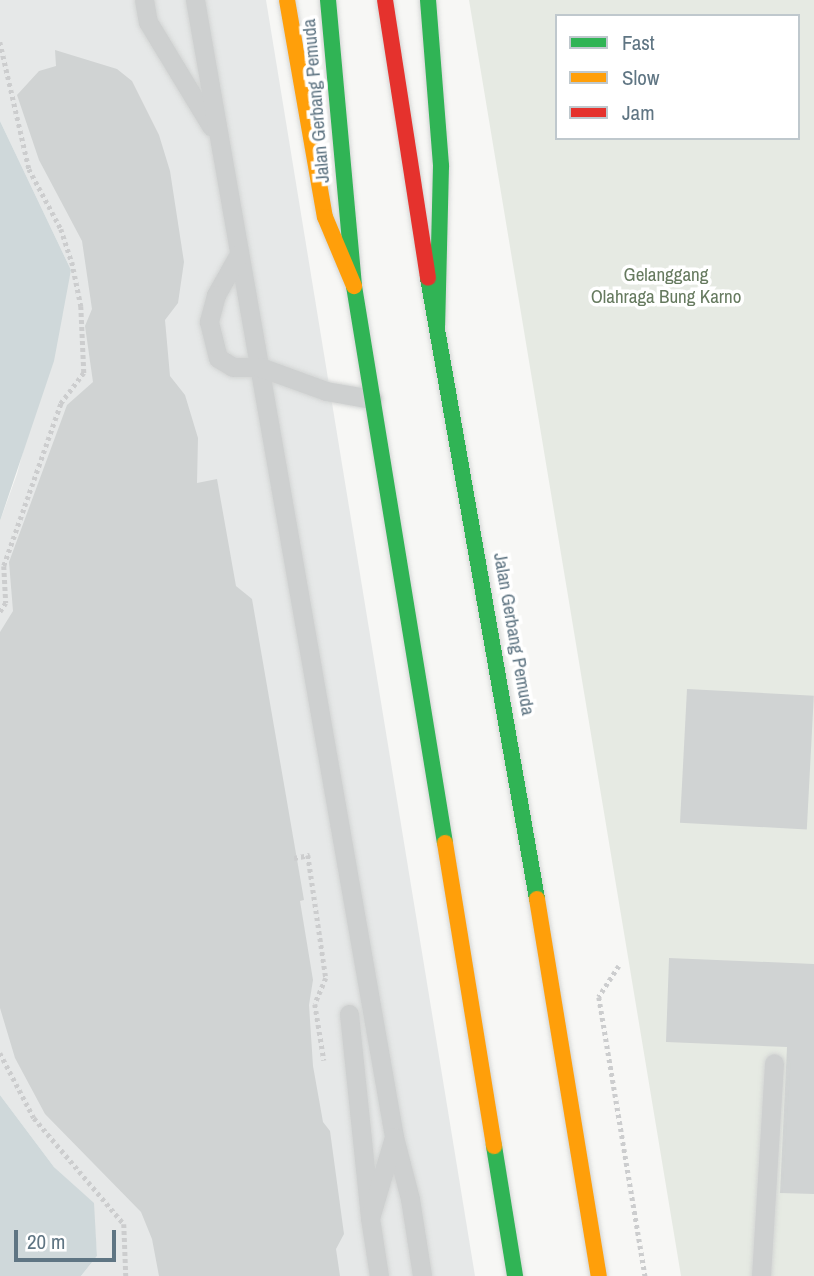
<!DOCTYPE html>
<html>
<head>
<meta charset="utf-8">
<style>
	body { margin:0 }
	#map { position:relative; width:814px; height:1276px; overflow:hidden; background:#f7f7f5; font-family:"Archivo Narrow",sans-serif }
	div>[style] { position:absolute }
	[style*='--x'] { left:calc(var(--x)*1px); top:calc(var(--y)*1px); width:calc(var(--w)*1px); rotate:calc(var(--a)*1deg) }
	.built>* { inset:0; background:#e6e8e8 }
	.green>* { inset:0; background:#e6eae3 }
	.water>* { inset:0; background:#cfd8da }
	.building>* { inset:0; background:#d0d3d3; transform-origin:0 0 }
	.path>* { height:4.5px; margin-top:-2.25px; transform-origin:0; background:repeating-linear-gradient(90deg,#cccdce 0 3.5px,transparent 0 7px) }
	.roads { filter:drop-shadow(0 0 2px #d3d5d4) drop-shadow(0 0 2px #d3d5d4) }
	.lane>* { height:19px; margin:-9.5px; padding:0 9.5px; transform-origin:9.5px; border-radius:9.5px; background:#ced0d0 }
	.fast>* { height:16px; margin:-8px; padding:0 8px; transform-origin:8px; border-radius:8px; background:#30b455 }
	.slow>* { height:16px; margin:-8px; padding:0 8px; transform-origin:8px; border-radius:8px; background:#ff9f0a }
	.jam>* { height:16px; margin:-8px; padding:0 8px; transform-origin:8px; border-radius:8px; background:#e5322d }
	span { translate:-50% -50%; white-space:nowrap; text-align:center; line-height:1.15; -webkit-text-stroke:7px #fff; paint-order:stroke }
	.street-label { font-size:19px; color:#5f7583 }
	.park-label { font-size:19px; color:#667a5f }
	.legend { position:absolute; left:555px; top:14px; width:245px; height:126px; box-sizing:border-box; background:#fff; border:2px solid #bfc8cd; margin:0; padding:9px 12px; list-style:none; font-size:21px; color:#5f7583 }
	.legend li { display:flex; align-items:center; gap:14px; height:35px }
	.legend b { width:35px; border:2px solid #bfc8cd }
	.scale { position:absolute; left:14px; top:1230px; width:102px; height:32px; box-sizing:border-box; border:4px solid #5f7583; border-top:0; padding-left:9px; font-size:21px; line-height:24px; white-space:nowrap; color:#5f7583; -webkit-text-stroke:5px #fff; paint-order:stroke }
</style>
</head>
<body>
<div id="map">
	<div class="built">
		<i style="clip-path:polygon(0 0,266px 0,475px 1276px,81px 1276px,97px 1256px,93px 1203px,54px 1167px,0 1095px,0 521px,17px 474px,71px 270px,0 121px)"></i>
	</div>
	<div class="green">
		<i style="clip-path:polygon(evenodd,469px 0,814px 0,814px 1276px,681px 1276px,469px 0,557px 16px,798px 16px,798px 138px,557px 138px,557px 16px)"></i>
	</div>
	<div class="water">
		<i style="clip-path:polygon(0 121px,71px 270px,54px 361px,0 521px)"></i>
		<i style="clip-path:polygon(0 1095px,54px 1167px,94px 1203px,97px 1256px,81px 1276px,0 1276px)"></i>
	</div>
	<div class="building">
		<i style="clip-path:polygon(55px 50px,117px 69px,132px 81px,159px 135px,170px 171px,184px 262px,178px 303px,165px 320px,170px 376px,185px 395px,198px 438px,197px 483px,217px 479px,236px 586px,252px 599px,304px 900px,300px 901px,313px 980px,309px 1005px,313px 1066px,323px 1122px,330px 1131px,344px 1234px,336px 1249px,340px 1276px,159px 1276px,152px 1239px,141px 1212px,45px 1114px,15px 1058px,0 1008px,0 632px,13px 611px,9px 562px,67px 405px,93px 382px,85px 326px,92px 309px,82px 241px,39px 160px,17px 95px,39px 71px,56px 66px)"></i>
		<i style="left:687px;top:689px;width:127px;height:134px;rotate:3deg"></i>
		<i style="clip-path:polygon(669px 958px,814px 964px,814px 1194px,780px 1193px,787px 1047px,666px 1042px)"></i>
	</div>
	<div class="path">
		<i style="--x:0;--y:42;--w:130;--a:77.1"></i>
		<i style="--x:29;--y:169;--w:68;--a:61.9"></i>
		<i style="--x:61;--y:229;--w:35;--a:72"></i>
		<i style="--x:72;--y:262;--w:45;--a:78.4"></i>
		<i style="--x:81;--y:306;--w:67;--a:87.4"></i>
		<i style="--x:84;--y:373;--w:39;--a:127"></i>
		<i style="--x:61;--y:404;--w:172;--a:109.4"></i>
		<i style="--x:4;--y:566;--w:37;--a:87"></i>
		<i style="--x:6;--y:603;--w:11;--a:124"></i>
		<i style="--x:308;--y:855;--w:124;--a:81.7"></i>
		<i style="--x:326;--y:978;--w:28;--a:113"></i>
		<i style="--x:315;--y:1004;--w:57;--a:80.9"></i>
		<i style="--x:294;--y:858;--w:16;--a:-11"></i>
		<i style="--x:619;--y:966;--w:37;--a:123"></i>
		<i style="--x:599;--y:997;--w:283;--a:80.6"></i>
		<i style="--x:0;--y:1053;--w:73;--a:62.4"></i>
		<i style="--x:34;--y:1118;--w:139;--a:49.7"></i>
		<i style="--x:124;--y:1224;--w:52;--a:87.8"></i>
	</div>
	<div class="roads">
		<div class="lane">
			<i style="--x:144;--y:0;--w:22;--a:80"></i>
			<i style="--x:148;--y:22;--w:122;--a:58.8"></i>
			<i style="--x:195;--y:0;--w:1154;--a:80.07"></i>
			<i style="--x:394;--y:1137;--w:64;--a:75.5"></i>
			<i style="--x:410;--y:1199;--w:78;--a:81.1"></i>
			<i style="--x:239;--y:254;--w:47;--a:119.3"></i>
			<i style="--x:216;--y:295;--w:28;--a:105"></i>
			<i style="--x:209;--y:322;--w:37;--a:76"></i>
			<i style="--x:218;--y:358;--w:17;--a:31"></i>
			<i style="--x:233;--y:367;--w:27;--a:0"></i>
			<i style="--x:260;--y:367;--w:70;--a:20"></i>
			<i style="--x:326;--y:391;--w:47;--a:9.9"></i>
			<i style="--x:349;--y:1014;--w:205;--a:84.1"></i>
			<i style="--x:379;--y:1276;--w:59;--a:-98.8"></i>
			<i style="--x:370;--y:1218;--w:84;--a:-73.5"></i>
			<i style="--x:761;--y:1276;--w:213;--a:-86.5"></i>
		</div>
		<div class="fast">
			<i style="--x:328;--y:0;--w:287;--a:84.8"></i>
			<i style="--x:354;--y:286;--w:564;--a:80.72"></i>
			<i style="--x:428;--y:0;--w:167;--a:85.5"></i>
			<i style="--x:441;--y:166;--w:159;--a:91.4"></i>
			<i style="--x:428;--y:278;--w:630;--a:80.04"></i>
			<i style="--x:494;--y:1146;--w:132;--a:80.8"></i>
		</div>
		<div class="slow">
			<i style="--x:287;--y:0;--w:220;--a:80.1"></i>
			<i style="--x:325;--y:217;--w:75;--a:67.2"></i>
			<i style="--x:445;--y:843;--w:307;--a:80.8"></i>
			<i style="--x:537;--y:899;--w:382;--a:80.7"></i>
		</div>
		<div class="jam">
			<i style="--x:385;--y:0;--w:281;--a:81.2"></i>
		</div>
	</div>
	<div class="street-label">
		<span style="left:316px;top:101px;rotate:-95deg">Jalan Gerbang Pemuda</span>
		<span style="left:514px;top:634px;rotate:80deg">Jalan Gerbang Pemuda</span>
	</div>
	<div class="park-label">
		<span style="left:666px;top:286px">Gelanggang<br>Olahraga Bung Karno</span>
	</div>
	<ul class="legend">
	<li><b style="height:9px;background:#30b455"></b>Fast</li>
	<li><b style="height:9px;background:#ff9f0a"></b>Slow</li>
	<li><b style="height:9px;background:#e5322d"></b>Jam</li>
	</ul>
	<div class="scale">20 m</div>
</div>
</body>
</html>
